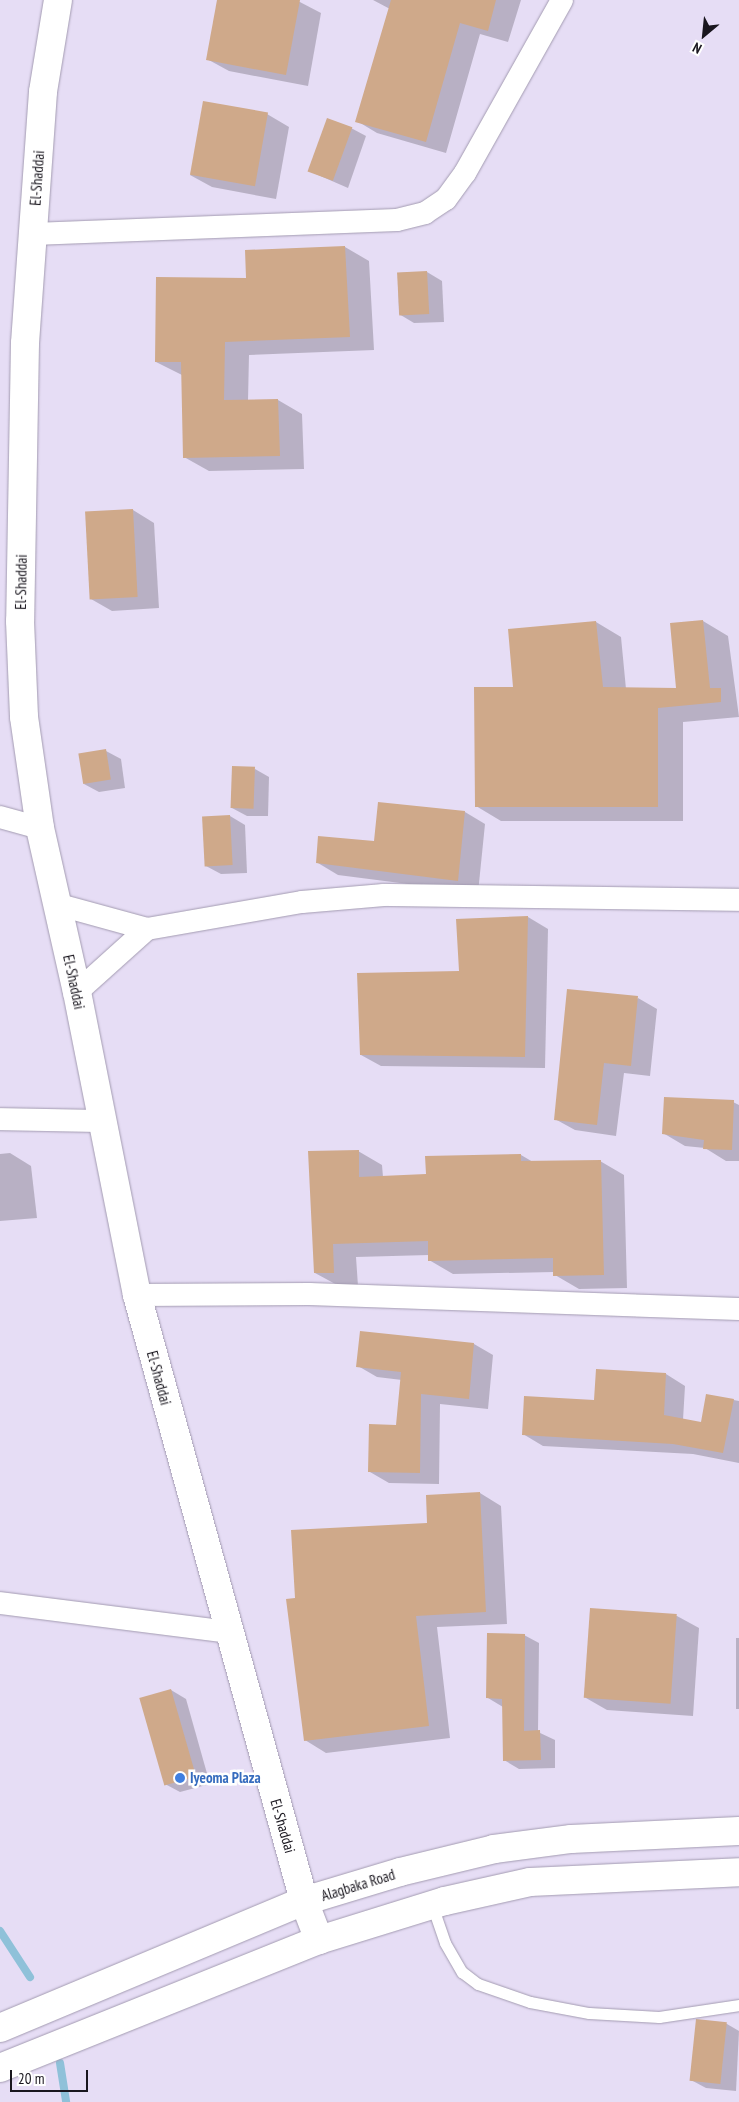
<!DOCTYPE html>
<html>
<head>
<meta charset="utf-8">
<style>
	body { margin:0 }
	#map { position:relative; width:739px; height:2102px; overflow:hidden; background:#e6ddf5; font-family:"PT Sans Narrow",sans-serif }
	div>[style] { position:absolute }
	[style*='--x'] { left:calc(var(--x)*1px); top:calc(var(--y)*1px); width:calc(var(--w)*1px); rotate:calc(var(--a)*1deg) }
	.shadow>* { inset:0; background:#0003; transform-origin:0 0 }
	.stream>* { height:8px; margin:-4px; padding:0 4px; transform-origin:4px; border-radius:4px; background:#8fc1d9 }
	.building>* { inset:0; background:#cfa98a; transform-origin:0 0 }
	.roads { filter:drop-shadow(0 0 1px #a39bb1) drop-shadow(0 0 1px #a39bb1) }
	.service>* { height:11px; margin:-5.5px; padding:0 5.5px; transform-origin:5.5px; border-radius:5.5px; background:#fff }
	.minor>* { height:22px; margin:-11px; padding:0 11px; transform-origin:11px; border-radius:11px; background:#fff }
	.tertiary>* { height:28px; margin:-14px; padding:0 14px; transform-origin:14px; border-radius:14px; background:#fff }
	.primary>* { height:28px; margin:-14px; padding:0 14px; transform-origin:14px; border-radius:14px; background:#fff }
	.dots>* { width:14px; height:14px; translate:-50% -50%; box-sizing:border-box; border:2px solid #fff; border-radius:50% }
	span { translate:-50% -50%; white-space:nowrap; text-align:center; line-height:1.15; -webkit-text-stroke:5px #fff; paint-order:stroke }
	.street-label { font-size:15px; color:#19161e }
	.shop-label { font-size:15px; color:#366cbe; font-weight:700 }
	.left { translate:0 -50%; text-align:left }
	.north { position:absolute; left:679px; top:10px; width:50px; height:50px; -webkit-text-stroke:4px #fff; paint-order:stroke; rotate:208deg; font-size:14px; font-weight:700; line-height:20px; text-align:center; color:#19161e }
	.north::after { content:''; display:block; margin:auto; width:18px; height:22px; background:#19161e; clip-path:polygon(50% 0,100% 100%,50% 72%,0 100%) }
	.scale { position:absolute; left:10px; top:2070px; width:78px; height:22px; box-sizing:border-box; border:2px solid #19161e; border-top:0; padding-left:6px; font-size:15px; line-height:18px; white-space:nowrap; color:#19161e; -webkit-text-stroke:4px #fff; paint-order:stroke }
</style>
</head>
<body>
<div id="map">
	<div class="shadow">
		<i style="clip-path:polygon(218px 0,296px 0,321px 13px,308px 86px,229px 71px,207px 59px)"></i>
		<i style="clip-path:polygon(373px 0,521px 0,508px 42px,480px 34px,446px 153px,377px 133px,357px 121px,390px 9px)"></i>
		<i style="clip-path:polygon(267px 114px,289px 127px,276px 199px,212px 187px,190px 175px)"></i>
		<i style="clip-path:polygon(351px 128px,366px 136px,348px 188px,309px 171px)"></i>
		<i style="clip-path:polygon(345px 247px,369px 261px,374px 350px,249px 355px,248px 401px,278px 400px,302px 414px,304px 469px,209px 471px,184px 457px,182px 375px,156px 362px,247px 279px)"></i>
		<i style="clip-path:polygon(427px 272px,442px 281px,444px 322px,414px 323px,399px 314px,398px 273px)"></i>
		<i style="clip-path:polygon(133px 510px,154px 523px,159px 608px,112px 611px,91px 599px)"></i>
		<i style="clip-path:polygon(703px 621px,728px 636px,739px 717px,683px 722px,683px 821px,501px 821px,476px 806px,515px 689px,596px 622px,621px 637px,626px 689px,678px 689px)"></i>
		<i style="clip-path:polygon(106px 751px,121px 759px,125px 788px,99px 792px,84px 784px)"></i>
		<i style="clip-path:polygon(255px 769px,269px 777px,268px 816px,247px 816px,232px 808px)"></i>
		<i style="clip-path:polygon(465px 812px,485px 824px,478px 893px,338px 875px,318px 863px)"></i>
		<i style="clip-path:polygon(230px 816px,245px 825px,247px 873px,221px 874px,206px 866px)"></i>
		<i style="clip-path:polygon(528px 917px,548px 929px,545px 1068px,381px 1066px,361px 1055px)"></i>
		<i style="clip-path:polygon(638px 998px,657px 1009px,650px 1076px,624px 1073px,616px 1136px,575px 1130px,555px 1119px)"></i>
		<i style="clip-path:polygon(733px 1102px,739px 1105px,739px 1161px,726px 1161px,705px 1148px,685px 1146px,663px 1133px)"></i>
		<i style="clip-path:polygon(358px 1151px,382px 1165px,383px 1177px,427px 1176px,521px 1155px,533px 1162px,600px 1161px,624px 1175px,627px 1288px,579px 1289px,555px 1275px,554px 1272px,453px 1274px,429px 1260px,429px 1255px,356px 1257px,358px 1286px,339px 1286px,315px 1273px)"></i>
		<i style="clip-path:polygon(10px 1153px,31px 1166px,37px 1218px,0 1221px,0 1154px)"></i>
		<i style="clip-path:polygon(474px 1344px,493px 1355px,488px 1409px,440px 1404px,439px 1484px,389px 1483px,370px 1472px,397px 1426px,402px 1380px,377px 1377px,358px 1366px)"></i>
		<i style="clip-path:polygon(666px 1374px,685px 1386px,683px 1420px,702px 1424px,707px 1395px,739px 1401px,739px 1463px,693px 1454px,543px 1446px,523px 1434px)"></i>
		<i style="clip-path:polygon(480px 1493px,501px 1506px,507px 1624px,437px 1627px,450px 1738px,326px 1753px,305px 1740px,296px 1599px)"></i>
		<i style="clip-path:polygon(591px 1610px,677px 1616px,699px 1628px,693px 1716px,607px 1710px,586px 1698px)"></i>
		<i style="clip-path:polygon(524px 1635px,539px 1643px,538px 1732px,555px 1740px,555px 1768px,519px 1769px,504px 1760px,503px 1707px,488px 1698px)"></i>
		<i style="left:736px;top:1638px;width:3px;height:71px"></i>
		<i style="clip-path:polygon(171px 1690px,186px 1699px,210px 1784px,180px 1792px,165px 1784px)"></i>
		<i style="clip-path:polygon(697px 2021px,727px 2024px,739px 2031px,736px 2091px,706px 2088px,691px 2080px)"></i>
	</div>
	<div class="stream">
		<i style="--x:0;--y:1931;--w:55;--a:56.9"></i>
		<i style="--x:60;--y:2063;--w:39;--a:81"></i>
	</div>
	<div class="building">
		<i style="clip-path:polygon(217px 0,300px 0,286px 75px,206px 60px)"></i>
		<i style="clip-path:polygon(391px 0,496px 0,488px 31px,460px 23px,426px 142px,355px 122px)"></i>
		<i style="left:203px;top:101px;width:66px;height:75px;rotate:10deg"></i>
		<i style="left:327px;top:118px;width:27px;height:57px;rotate:20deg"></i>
		<i style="clip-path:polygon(345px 246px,350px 337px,225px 342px,224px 400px,278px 399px,280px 456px,183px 458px,181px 362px,155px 362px,156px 277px,246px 278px,245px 250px)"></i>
		<i style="left:427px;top:271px;width:43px;height:30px;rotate:87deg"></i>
		<i style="left:133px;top:509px;width:88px;height:48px;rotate:87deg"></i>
		<i style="clip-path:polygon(703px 620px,710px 688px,721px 688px,721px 702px,658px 708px,658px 807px,475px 807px,474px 687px,513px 687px,508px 629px,596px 621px,603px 687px,676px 688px,670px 623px)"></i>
		<i style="left:106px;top:749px;width:31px;height:28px;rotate:81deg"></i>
		<i style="left:232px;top:766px;width:23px;height:42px;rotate:2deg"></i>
		<i style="clip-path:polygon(378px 802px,465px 811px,458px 881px,316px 863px,318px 836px,374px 841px)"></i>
		<i style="left:230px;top:815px;width:50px;height:28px;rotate:87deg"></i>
		<i style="clip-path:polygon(528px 916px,525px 1057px,360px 1055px,357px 973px,459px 971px,456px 919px)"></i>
		<i style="clip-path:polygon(567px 989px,638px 996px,631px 1066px,604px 1063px,597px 1125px,554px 1120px)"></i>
		<i style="clip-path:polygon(664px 1097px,734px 1100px,732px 1150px,703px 1149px,704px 1140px,662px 1134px)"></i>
		<i style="clip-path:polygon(359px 1150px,359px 1177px,426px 1174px,425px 1156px,521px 1154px,521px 1161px,601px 1160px,604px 1275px,553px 1276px,553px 1258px,428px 1261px,428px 1241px,333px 1244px,334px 1273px,314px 1273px,308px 1151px)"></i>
		<i style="clip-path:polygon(360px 1331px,474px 1343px,469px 1399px,421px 1394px,420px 1473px,368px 1472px,369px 1424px,396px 1425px,401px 1372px,356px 1367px)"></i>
		<i style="clip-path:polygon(596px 1369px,666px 1373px,664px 1415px,701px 1422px,706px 1394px,734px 1399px,723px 1453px,673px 1444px,522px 1435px,524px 1396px,594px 1400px)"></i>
		<i style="clip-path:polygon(480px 1492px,486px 1612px,416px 1616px,429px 1726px,304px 1741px,286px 1599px,295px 1598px,291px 1530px,427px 1523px,426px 1495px)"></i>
		<i style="left:590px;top:1608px;width:87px;height:90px;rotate:4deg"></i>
		<i style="clip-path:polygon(487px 1633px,525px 1634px,524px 1731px,540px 1730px,541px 1760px,503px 1761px,502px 1699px,486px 1698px)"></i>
		<i style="left:171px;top:1689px;width:91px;height:33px;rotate:74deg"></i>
		<i style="left:696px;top:2019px;width:31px;height:62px;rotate:6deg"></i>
	</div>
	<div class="roads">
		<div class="service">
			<i style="--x:432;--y:1905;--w:40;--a:71.1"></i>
			<i style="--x:445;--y:1943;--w:34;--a:60"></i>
			<i style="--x:462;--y:1972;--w:20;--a:37"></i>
			<i style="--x:478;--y:1984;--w:55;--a:19.1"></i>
			<i style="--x:530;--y:2002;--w:60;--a:10.6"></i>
			<i style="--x:589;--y:2013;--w:70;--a:3.3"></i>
			<i style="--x:659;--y:2017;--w:81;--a:-8.5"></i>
		</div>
		<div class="minor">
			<i style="--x:33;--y:234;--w:364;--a:-2.2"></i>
			<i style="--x:397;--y:220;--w:29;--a:-14"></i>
			<i style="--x:425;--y:213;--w:25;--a:-34"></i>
			<i style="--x:446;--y:199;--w:32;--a:-54"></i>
			<i style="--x:465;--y:173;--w:198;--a:-60.7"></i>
			<i style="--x:0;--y:817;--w:41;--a:15.4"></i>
			<i style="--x:56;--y:904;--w:94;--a:15.4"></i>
			<i style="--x:147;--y:929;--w:157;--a:-9.9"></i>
			<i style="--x:302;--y:902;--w:82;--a:-4.9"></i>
			<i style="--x:384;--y:895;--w:355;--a:0.8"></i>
			<i style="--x:77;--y:992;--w:94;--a:-42"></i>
			<i style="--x:0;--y:1119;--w:101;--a:1.1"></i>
			<i style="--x:137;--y:1295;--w:172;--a:-0.3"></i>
			<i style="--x:309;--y:1294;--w:430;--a:2"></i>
			<i style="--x:0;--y:1603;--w:231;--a:7.2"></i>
		</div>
		<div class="tertiary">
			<i style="--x:58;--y:0;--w:93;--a:99.3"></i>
			<i style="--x:43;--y:92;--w:252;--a:94.1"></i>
			<i style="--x:25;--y:343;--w:278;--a:91"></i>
			<i style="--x:20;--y:621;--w:96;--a:87.6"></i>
			<i style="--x:24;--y:717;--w:112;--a:81.8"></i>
			<i style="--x:40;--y:828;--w:168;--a:77.3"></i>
			<i style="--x:77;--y:992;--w:309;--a:78.8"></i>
			<i style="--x:137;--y:1295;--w:629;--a:74.59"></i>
			<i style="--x:304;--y:1901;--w:42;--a:69"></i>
		</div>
		<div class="primary">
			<i style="--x:0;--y:2028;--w:329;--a:-22.7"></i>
			<i style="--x:304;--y:1901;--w:100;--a:-16.8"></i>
			<i style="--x:400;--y:1872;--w:97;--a:-13.7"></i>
			<i style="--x:494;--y:1849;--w:78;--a:-7.4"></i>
			<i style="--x:571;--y:1839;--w:168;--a:-2.7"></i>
			<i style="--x:0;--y:2068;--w:344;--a:-21.9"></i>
			<i style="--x:319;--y:1940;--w:132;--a:-17.2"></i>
			<i style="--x:445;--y:1901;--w:87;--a:-12.6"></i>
			<i style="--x:530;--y:1882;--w:209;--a:-2.7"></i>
		</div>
	</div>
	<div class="dots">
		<i style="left:180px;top:1778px;background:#3f7fe0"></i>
	</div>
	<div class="street-label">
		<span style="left:37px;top:178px;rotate:-86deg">El-Shaddai</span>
		<span style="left:21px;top:582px;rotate:-89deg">El-Shaddai</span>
		<span style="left:74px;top:982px;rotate:78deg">El-Shaddai</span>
		<span style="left:159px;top:1378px;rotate:75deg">El-Shaddai</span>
		<span style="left:283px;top:1826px;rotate:74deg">El-Shaddai</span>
		<span style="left:358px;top:1885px;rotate:-17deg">Alagbaka Road</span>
	</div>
	<div class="shop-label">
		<span class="left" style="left:190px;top:1778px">Iyeoma Plaza</span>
	</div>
	<div class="north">N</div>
	<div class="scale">20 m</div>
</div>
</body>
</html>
